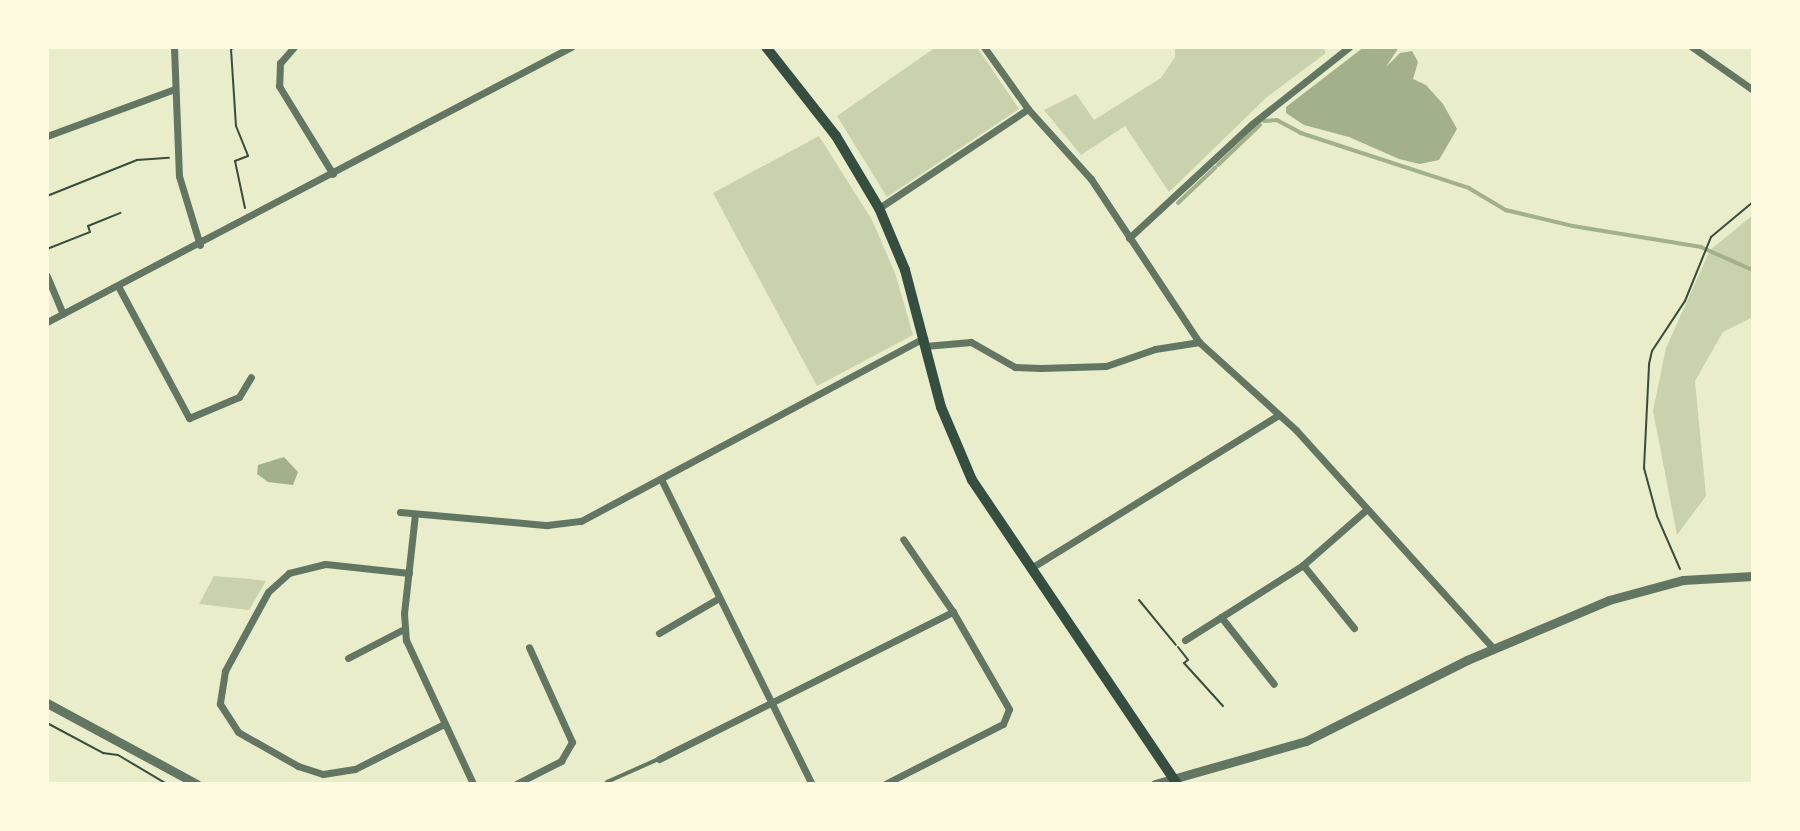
<!DOCTYPE html>
<html>
<head>
<meta charset="utf-8">
<style>
	body { margin:0 }
	#map { position:relative; width:1800px; height:831px; overflow:hidden; background:#e9edc9; font-family:Commissioner,sans-serif }
	div>[style] { position:absolute }
	[style*='--x'] { left:calc(var(--x)*1px); top:calc(var(--y)*1px); width:calc(var(--w)*1px); rotate:calc(var(--a)*1deg) }
	.green>* { inset:0; background:#cad2ad }
	.water>* { inset:0; background:#a3b18a }
	.stream>* { height:3.5px; margin:-1.75px; padding:0 1.75px; transform-origin:1.75px; border-radius:1.75px; background:#a3b18a }
	.path>* { height:2px; margin:-1px; padding:0 1px; transform-origin:1px; border-radius:1px; background:#344e41 }
	.service>* { height:3.5px; margin:-1.75px; padding:0 1.75px; transform-origin:1.75px; border-radius:1.75px; background:#617663 }
	.minor>* { height:7px; margin:-3.5px; padding:0 3.5px; transform-origin:3.5px; border-radius:3.5px; background:#617663 }
	.tertiary>* { height:9px; margin:-4.5px; padding:0 4.5px; transform-origin:4.5px; border-radius:4.5px; background:#617663 }
	.secondary>* { height:10px; margin:-5px; padding:0 5px; transform-origin:5px; border-radius:5px; background:#344e41 }
	span { translate:-50% -50%; white-space:nowrap; text-align:center; line-height:1.15; -webkit-text-stroke:7px #fefae0; paint-order:stroke }
	.frame { position:absolute; inset:0; border:49px solid #fefae0; pointer-events:none }
</style>
</head>
<body>
<div id="map">
	<div class="green">
		<i style="clip-path:polygon(936px 47px,977px 47px,1019px 109px,887px 197px,837px 116px)"></i>
		<i style="clip-path:polygon(1175px 47px,1323px 47px,1326px 53px,1267px 97px,1169px 192px,1125px 126px,1081px 155px,1044px 110px,1076px 94px,1094px 120px,1161px 78px,1175px 57px)"></i>
		<i style="clip-path:polygon(819px 136px,872px 220px,895px 273px,913px 335px,817px 386px,713px 193px)"></i>
		<i style="clip-path:polygon(1753px 215px,1753px 317px,1723px 332px,1695px 381px,1706px 496px,1677px 535px,1653px 411px,1666px 348px,1710px 250px)"></i>
		<i style="clip-path:polygon(214px 576px,251px 579px,266px 581px,249px 610px,199px 604px)"></i>
	</div>
	<div class="water">
		<i style="clip-path:polygon(1364px 47px,1399px 47px,1386px 67px,1400px 53px,1412px 51px,1418px 62px,1413px 79px,1426px 85px,1443px 104px,1457px 129px,1439px 160px,1420px 164px,1399px 159px,1349px 137px,1304px 125px,1286px 113px,1286px 107px)"></i>
		<i style="clip-path:polygon(284px 457px,298px 472px,293px 485px,268px 482px,257px 474px,258px 465px)"></i>
	</div>
	<div class="stream">
		<i style="--x:1264;--y:121;--w:13;--a:-4"></i>
		<i style="--x:1277;--y:120;--w:27;--a:28"></i>
		<i style="--x:1301;--y:133;--w:177;--a:18.1"></i>
		<i style="--x:1469;--y:188;--w:43;--a:30.7"></i>
		<i style="--x:1506;--y:210;--w:69;--a:13.4"></i>
		<i style="--x:1573;--y:226;--w:130;--a:9.3"></i>
		<i style="--x:1701;--y:247;--w:57;--a:23.9"></i>
		<i style="--x:1218;--y:165;--w:58;--a:-43.6"></i>
		<i style="--x:1178;--y:203;--w:51;--a:-43.4"></i>
	</div>
	<div class="path">
		<i style="--x:237;--y:47;--w:6;--a:162"></i>
		<i style="--x:231;--y:49;--w:77;--a:86.3"></i>
		<i style="--x:236;--y:126;--w:32;--a:68"></i>
		<i style="--x:248;--y:156;--w:14;--a:159"></i>
		<i style="--x:235;--y:161;--w:48;--a:78"></i>
		<i style="--x:47;--y:196;--w:97;--a:-21.8"></i>
		<i style="--x:137;--y:160;--w:32;--a:-4"></i>
		<i style="--x:47;--y:249;--w:46;--a:-21.6"></i>
		<i style="--x:90;--y:232;--w:6;--a:-108"></i>
		<i style="--x:88;--y:226;--w:35;--a:-22"></i>
		<i style="--x:1680;--y:569;--w:58;--a:-113.5"></i>
		<i style="--x:1657;--y:516;--w:50;--a:-105.2"></i>
		<i style="--x:1644;--y:468;--w:104;--a:-87.2"></i>
		<i style="--x:1649;--y:364;--w:13;--a:-77"></i>
		<i style="--x:1652;--y:351;--w:60;--a:-56.6"></i>
		<i style="--x:1685;--y:301;--w:69;--a:-67.9"></i>
		<i style="--x:1711;--y:237;--w:55;--a:-39.8"></i>
		<i style="--x:1139;--y:600;--w:58;--a:50.6"></i>
		<i style="--x:1178;--y:647;--w:16;--a:52"></i>
		<i style="--x:1188;--y:660;--w:5;--a:143"></i>
		<i style="--x:1184;--y:663;--w:58;--a:47.8"></i>
		<i style="--x:47;--y:723;--w:64;--a:28.2"></i>
		<i style="--x:103;--y:753;--w:15;--a:8"></i>
		<i style="--x:118;--y:755;--w:57;--a:30.6"></i>
	</div>
	<div class="service">
		<i style="--x:607;--y:782;--w:57;--a:-23.9"></i>
	</div>
	<div class="minor">
		<i style="--x:174;--y:47;--w:129;--a:87.8"></i>
		<i style="--x:179;--y:176;--w:72;--a:73.1"></i>
		<i style="--x:294;--y:47;--w:21;--a:131"></i>
		<i style="--x:280;--y:63;--w:23;--a:92"></i>
		<i style="--x:279;--y:86;--w:103;--a:58.5"></i>
		<i style="--x:984;--y:47;--w:76;--a:54.6"></i>
		<i style="--x:1028;--y:109;--w:94;--a:48"></i>
		<i style="--x:1091;--y:179;--w:196;--a:56.5"></i>
		<i style="--x:1199;--y:342;--w:131;--a:42.2"></i>
		<i style="--x:1296;--y:430;--w:294;--a:47.9"></i>
		<i style="--x:1692;--y:47;--w:75;--a:35.2"></i>
		<i style="--x:47;--y:136;--w:136;--a:-20.2"></i>
		<i style="--x:879;--y:208;--w:179;--a:-33.6"></i>
		<i style="--x:1129;--y:238;--w:168;--a:-42.8"></i>
		<i style="--x:1252;--y:124;--w:124;--a:-38.4"></i>
		<i style="--x:47;--y:276;--w:41;--a:67.2"></i>
		<i style="--x:118;--y:286;--w:150;--a:61.7"></i>
		<i style="--x:189;--y:418;--w:54;--a:-22.8"></i>
		<i style="--x:239;--y:397;--w:23;--a:-59"></i>
		<i style="--x:47;--y:322;--w:592;--a:-27.69"></i>
		<i style="--x:925;--y:346;--w:46;--a:-5"></i>
		<i style="--x:971;--y:342;--w:51;--a:29.6"></i>
		<i style="--x:1015;--y:367;--w:26;--a:2"></i>
		<i style="--x:1041;--y:368;--w:65;--a:-1.8"></i>
		<i style="--x:1106;--y:366;--w:52;--a:-19.1"></i>
		<i style="--x:1155;--y:349;--w:45;--a:-9"></i>
		<i style="--x:661;--y:479;--w:340;--a:63.7"></i>
		<i style="--x:400;--y:512;--w:148;--a:5.1"></i>
		<i style="--x:547;--y:525;--w:34;--a:-7"></i>
		<i style="--x:581;--y:521;--w:389;--a:-28.1"></i>
		<i style="--x:415;--y:514;--w:100;--a:96.3"></i>
		<i style="--x:404;--y:613;--w:27;--a:86"></i>
		<i style="--x:406;--y:640;--w:159;--a:65"></i>
		<i style="--x:1303;--y:565;--w:81;--a:51"></i>
		<i style="--x:1031;--y:568;--w:291;--a:-31.7"></i>
		<i style="--x:409;--y:573;--w:84;--a:-173.9"></i>
		<i style="--x:325;--y:564;--w:37;--a:166"></i>
		<i style="--x:289;--y:573;--w:28;--a:138"></i>
		<i style="--x:268;--y:592;--w:90;--a:118.6"></i>
		<i style="--x:225;--y:671;--w:33;--a:99"></i>
		<i style="--x:220;--y:704;--w:33;--a:57"></i>
		<i style="--x:238;--y:732;--w:69;--a:29.5"></i>
		<i style="--x:298;--y:766;--w:26;--a:18"></i>
		<i style="--x:323;--y:774;--w:32;--a:-9"></i>
		<i style="--x:355;--y:769;--w:100;--a:-26.8"></i>
		<i style="--x:1221;--y:617;--w:85;--a:51.7"></i>
		<i style="--x:659;--y:633;--w:69;--a:-30.3"></i>
		<i style="--x:1185;--y:640;--w:140;--a:-32.4"></i>
		<i style="--x:1303;--y:565;--w:85;--a:-41.2"></i>
		<i style="--x:348;--y:658;--w:63;--a:-27.4"></i>
		<i style="--x:659;--y:759;--w:329;--a:-26.6"></i>
		<i style="--x:516;--y:784;--w:51;--a:-27.1"></i>
		<i style="--x:561;--y:761;--w:22;--a:-60"></i>
		<i style="--x:572;--y:742;--w:104;--a:-114.4"></i>
		<i style="--x:885;--y:784;--w:132;--a:-27"></i>
		<i style="--x:1003;--y:724;--w:16;--a:-68"></i>
		<i style="--x:1009;--y:709;--w:112;--a:-120"></i>
		<i style="--x:953;--y:612;--w:88;--a:-124.4"></i>
	</div>
	<div class="tertiary">
		<i style="--x:47;--y:703;--w:170;--a:28.4"></i>
		<i style="--x:1155;--y:784;--w:157;--a:-15.9"></i>
		<i style="--x:1306;--y:741;--w:180;--a:-26.7"></i>
		<i style="--x:1467;--y:660;--w:154;--a:-22.9"></i>
		<i style="--x:1609;--y:600;--w:77;--a:-15.1"></i>
		<i style="--x:1683;--y:580;--w:70;--a:-3.3"></i>
	</div>
	<div class="secondary">
		<i style="--x:766;--y:47;--w:113;--a:51.8"></i>
		<i style="--x:836;--y:136;--w:84;--a:59.2"></i>
		<i style="--x:879;--y:208;--w:67;--a:67.2"></i>
		<i style="--x:905;--y:270;--w:142;--a:75.3"></i>
		<i style="--x:941;--y:407;--w:79;--a:67"></i>
		<i style="--x:972;--y:480;--w:367;--a:56"></i>
	</div>
	<div class="frame"></div>
</div>
</body>
</html>
